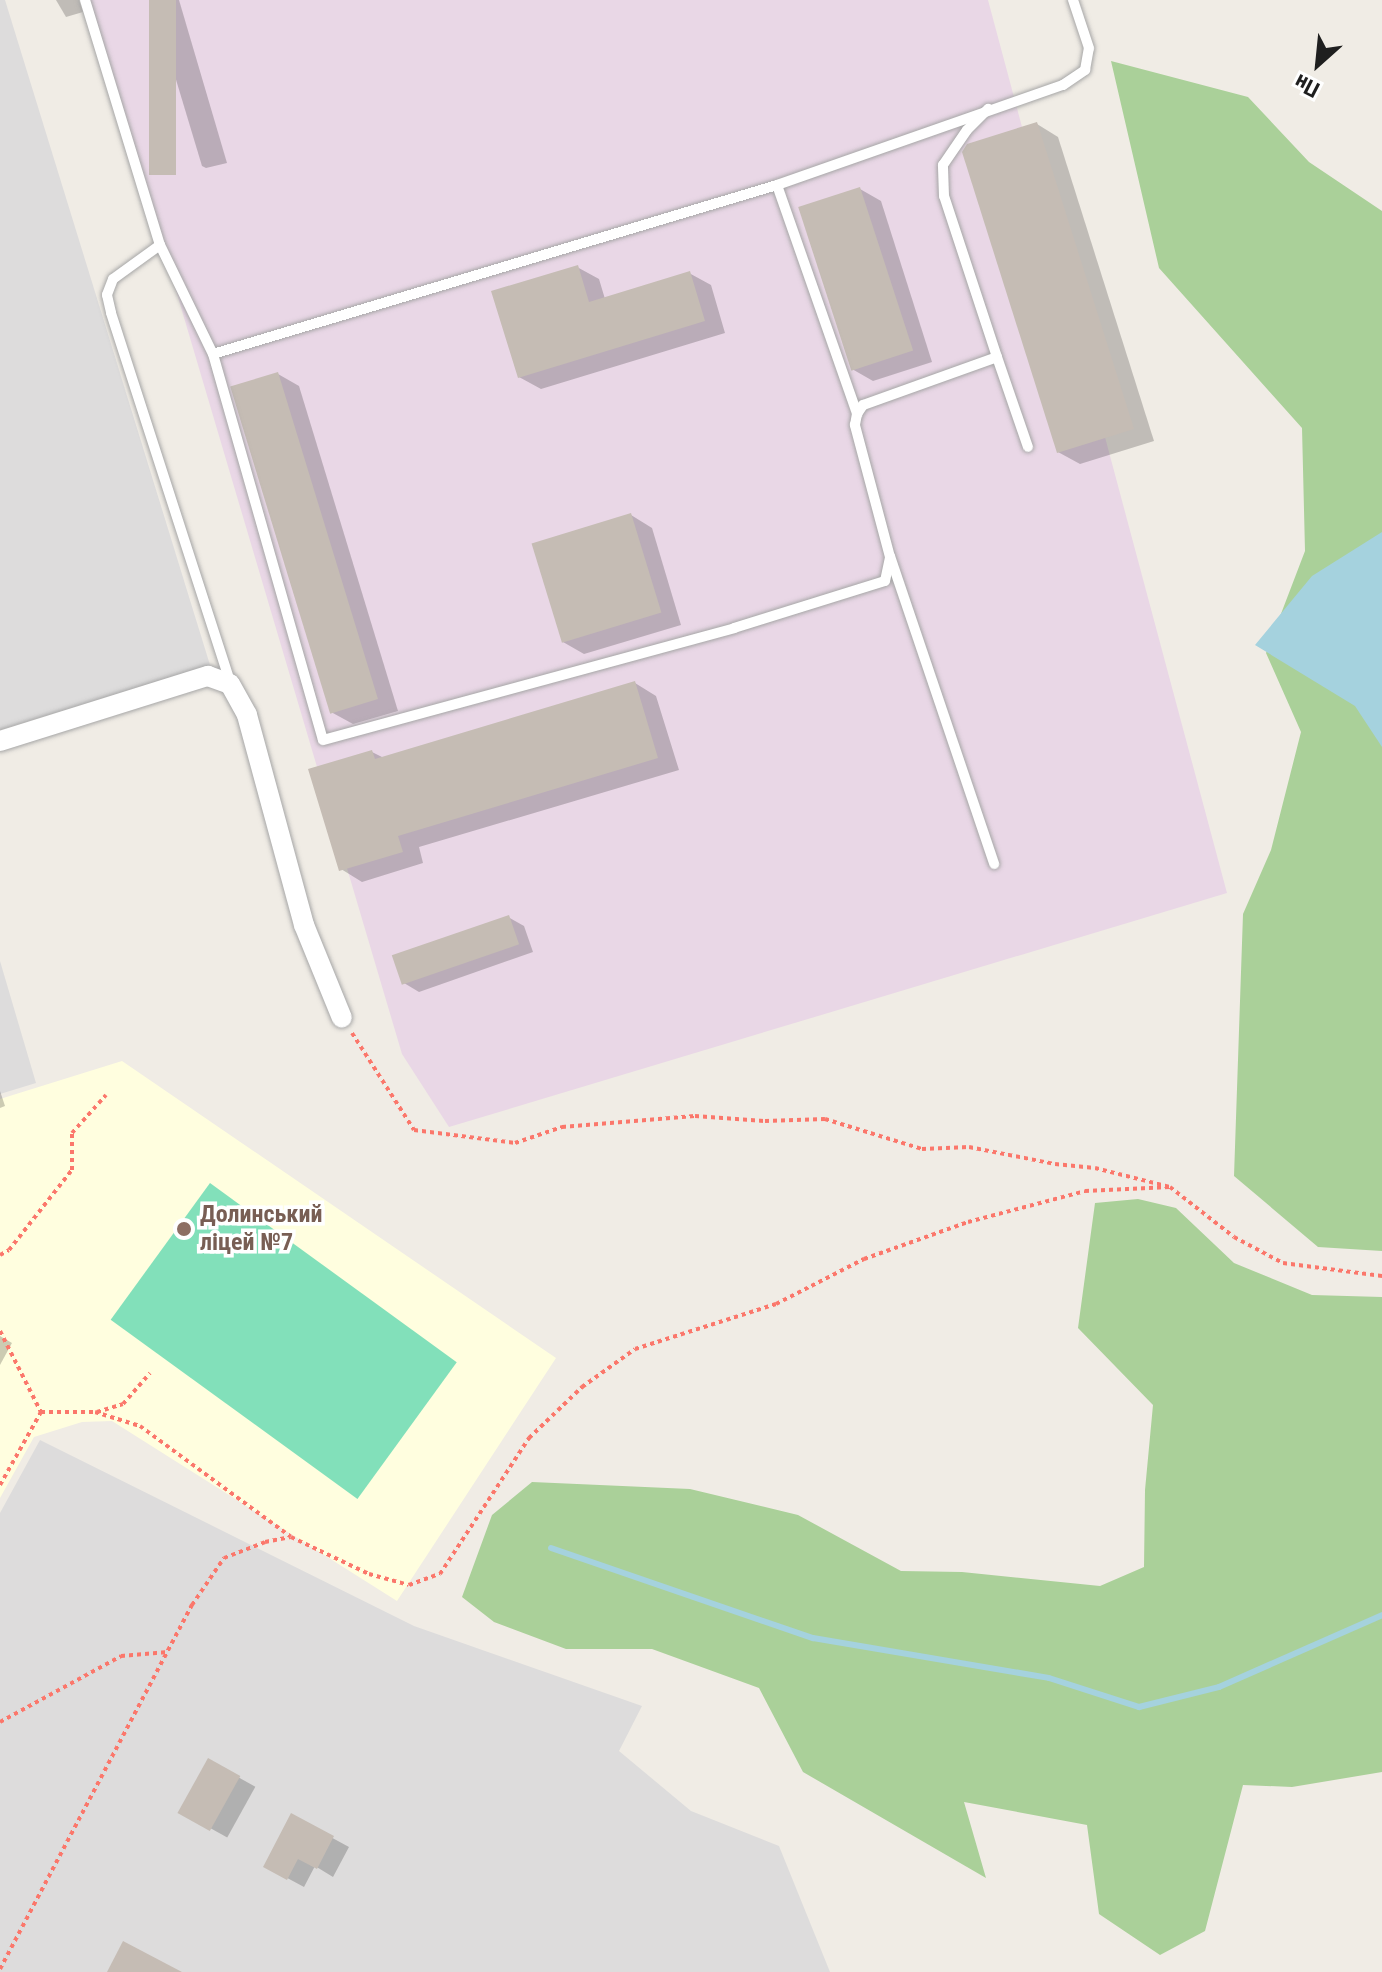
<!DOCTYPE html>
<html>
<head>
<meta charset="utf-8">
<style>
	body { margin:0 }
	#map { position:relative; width:1382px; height:1972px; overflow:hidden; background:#f0ece5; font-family:"Roboto Condensed",sans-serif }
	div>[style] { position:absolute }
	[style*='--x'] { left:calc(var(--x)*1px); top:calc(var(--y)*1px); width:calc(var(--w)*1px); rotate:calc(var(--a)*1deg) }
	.residential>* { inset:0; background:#dddcdc }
	.industrial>* { inset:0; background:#e9d7e6 }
	.education>* { inset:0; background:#fffedf }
	.forest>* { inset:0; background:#aad099 }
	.pitch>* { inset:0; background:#82e0ba; transform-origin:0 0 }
	.water>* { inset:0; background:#a5d2de }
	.shadow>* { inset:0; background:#0003; transform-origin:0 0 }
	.stream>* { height:6px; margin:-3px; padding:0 3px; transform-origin:3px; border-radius:3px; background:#a5d2de }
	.building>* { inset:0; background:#c5bcb4; transform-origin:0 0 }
	.path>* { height:4px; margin-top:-2px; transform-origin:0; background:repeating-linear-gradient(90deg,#fb776b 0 4px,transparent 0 8px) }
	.roads { filter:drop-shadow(0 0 2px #a6a6a6) drop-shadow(0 0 2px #a6a6a6) }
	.service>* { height:10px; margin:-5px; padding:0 5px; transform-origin:5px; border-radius:5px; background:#fff }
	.minor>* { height:20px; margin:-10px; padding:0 10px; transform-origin:10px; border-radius:10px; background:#fff }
	.dots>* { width:22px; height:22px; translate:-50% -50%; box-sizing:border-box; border:4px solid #fff; border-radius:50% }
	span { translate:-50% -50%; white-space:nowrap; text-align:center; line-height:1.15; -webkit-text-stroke:7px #fff; paint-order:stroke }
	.education-label { font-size:24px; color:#785e54; font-weight:700 }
	.left { translate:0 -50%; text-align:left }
	.north { position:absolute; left:1278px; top:24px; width:80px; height:80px; -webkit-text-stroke:6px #fff; paint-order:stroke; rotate:207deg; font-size:22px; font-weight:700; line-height:32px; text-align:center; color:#1f1f1f }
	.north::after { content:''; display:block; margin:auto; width:28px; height:36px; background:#1f1f1f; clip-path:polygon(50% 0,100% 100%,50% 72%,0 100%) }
</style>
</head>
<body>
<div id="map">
	<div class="residential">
		<i style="clip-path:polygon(0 0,5px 0,210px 665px,0 730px)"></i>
		<i style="clip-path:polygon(0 961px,36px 1083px,0 1094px)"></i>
		<i style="clip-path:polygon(40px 1440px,414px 1626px,642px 1706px,619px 1751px,691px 1811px,779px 1846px,830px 1972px,0 1972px,0 1513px)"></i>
	</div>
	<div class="industrial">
		<i style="clip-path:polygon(90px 0,988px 0,1227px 893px,449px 1127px,402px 1054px)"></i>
	</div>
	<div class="education">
		<i style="clip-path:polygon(122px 1061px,556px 1358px,397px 1601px,112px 1421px,82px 1422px,34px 1437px,0 1498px,0 1099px)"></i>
	</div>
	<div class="forest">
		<i style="clip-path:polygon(1111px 61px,1248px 97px,1309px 162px,1382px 211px,1382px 1251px,1318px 1247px,1234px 1176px,1243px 914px,1271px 850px,1301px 732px,1266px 653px,1305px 551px,1302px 428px,1159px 268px)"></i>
		<i style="clip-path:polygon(1138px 1199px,1176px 1208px,1234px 1263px,1312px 1295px,1382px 1297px,1382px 1772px,1292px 1787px,1243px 1785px,1205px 1931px,1160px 1955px,1099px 1914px,1087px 1825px,964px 1802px,986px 1878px,803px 1772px,759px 1688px,652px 1649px,566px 1649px,494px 1622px,462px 1597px,492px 1515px,532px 1482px,690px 1489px,798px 1515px,901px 1571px,962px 1572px,1100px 1586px,1144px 1567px,1145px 1490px,1153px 1405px,1078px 1328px,1095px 1203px)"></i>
	</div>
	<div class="pitch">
		<i style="left:210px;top:1183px;width:305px;height:169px;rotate:36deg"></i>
	</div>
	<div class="water">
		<i style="clip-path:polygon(1382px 532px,1382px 747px,1355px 706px,1255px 645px,1312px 576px)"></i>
	</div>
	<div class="shadow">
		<i style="clip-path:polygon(56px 0,79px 0,83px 12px,66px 17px)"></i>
		<i style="clip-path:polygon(152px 0,179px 0,227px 163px,206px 168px,202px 166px)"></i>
		<i style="clip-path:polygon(1037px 124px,1058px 137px,1154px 441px,1080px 464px,1058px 452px)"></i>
		<i style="clip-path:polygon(860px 189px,881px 201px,932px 362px,873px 381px,852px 369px)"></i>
		<i style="clip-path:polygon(577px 267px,599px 279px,605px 299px,689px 273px,711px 285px,725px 333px,541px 389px,519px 377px)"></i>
		<i style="clip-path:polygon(278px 374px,299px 386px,398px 711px,353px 724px,331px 712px)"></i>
		<i style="clip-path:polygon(631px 515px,652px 528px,681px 625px,584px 654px,563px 642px)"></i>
		<i style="clip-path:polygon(635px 683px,656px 696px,679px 770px,419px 847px,423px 863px,362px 882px,341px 869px,372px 752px,384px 758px)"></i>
		<i style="clip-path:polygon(508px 917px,524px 926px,533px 952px,419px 992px,404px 983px)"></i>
		<i style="clip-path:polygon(0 1091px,5px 1106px,0 1108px)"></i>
		<i style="clip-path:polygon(0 1336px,12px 1343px,0 1365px)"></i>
		<i style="left:209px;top:1761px;width:53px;height:58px;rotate:29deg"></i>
		<i style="clip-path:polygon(292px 1816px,349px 1847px,333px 1877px,315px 1866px,304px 1887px,265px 1866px)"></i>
	</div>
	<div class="stream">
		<i style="--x:551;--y:1548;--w:277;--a:19"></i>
		<i style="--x:813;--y:1638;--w:239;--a:9.6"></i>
		<i style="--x:1049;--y:1678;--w:95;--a:17.9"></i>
		<i style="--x:1139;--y:1707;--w:82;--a:-14"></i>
		<i style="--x:1219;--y:1687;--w:178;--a:-23.8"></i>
	</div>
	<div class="building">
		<i style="left:149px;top:0;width:27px;height:175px"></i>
		<i style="clip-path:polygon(1037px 122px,1134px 429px,1057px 453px,962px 152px,967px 144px)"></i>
		<i style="left:860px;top:187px;width:172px;height:65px;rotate:72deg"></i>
		<i style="clip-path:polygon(578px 265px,589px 302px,690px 271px,705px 321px,518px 378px,491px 291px)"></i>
		<i style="left:278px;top:372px;width:342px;height:50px;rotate:73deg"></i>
		<i style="left:631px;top:513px;width:104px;height:104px;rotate:73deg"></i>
		<i style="clip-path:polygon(635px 681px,658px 758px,398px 836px,403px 852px,339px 871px,308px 769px,372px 750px,375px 759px)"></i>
		<i style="left:509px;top:915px;width:31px;height:124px;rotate:71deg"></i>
		<i style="left:208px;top:1758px;width:37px;height:63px;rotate:29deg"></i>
		<i style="clip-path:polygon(291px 1813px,334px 1836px,317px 1869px,298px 1859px,287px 1880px,263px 1867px)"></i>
		<i style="clip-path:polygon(123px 1941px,182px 1972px,107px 1972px)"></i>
	</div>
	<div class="path">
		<i style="--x:352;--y:1033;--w:115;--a:57.4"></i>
		<i style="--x:414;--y:1130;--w:102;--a:7.3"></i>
		<i style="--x:515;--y:1143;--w:50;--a:-18.8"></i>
		<i style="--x:562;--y:1127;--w:133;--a:-4.7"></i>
		<i style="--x:695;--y:1116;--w:70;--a:4.1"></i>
		<i style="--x:765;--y:1121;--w:60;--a:-1.9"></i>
		<i style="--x:825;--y:1119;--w:102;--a:17.2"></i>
		<i style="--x:922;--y:1149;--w:47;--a:-2.4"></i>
		<i style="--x:969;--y:1147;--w:88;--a:11.2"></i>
		<i style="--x:1055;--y:1164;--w:40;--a:5.7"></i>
		<i style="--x:1095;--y:1168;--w:77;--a:14.2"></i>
		<i style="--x:1170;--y:1187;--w:81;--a:38"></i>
		<i style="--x:1234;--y:1237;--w:55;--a:28"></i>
		<i style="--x:1283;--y:1263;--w:100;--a:7.5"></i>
		<i style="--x:0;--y:1255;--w:10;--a:-29"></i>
		<i style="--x:9;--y:1250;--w:102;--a:-51.8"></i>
		<i style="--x:72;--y:1170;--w:37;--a:-90"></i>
		<i style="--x:72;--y:1133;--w:51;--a:-48.2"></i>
		<i style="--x:0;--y:1331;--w:91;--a:63.2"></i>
		<i style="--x:41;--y:1412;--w:54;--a:0"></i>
		<i style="--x:95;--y:1412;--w:47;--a:17.3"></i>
		<i style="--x:140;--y:1426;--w:187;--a:36.3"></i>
		<i style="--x:97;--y:1412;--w:27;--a:-17"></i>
		<i style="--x:123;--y:1404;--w:41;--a:-48.9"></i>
		<i style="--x:0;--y:1485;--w:84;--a:-60.7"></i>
		<i style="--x:0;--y:1722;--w:138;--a:-28.6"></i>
		<i style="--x:121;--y:1656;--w:47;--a:-4.9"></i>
		<i style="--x:0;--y:1969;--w:412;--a:-62.2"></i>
		<i style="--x:192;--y:1605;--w:57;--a:-55.8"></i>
		<i style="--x:224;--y:1558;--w:44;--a:-21.3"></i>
		<i style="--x:265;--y:1542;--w:26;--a:-11"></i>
		<i style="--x:291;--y:1537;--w:86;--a:25.4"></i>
		<i style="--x:369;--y:1574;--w:41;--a:15.4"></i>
		<i style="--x:409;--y:1585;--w:33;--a:-20"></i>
		<i style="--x:440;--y:1574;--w:163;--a:-56.8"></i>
		<i style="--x:529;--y:1438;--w:74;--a:-43.9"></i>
		<i style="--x:582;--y:1387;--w:65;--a:-35.6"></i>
		<i style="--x:635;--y:1349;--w:148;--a:-17.7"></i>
		<i style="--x:776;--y:1304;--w:99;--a:-27.1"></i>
		<i style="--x:864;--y:1259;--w:110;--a:-19.6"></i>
		<i style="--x:968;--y:1222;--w:121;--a:-14.8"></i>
		<i style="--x:1085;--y:1191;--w:85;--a:-2.7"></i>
	</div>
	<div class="roads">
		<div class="service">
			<i style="--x:85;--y:0;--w:256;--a:73"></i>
			<i style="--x:160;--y:245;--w:58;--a:144.1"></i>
			<i style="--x:113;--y:279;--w:17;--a:111"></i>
			<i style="--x:107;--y:295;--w:18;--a:77"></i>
			<i style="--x:111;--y:313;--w:388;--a:72.1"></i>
			<i style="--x:777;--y:185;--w:243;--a:70.7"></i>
			<i style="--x:160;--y:245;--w:121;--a:64.1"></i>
			<i style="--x:213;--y:354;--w:401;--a:74.1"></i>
			<i style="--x:323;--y:740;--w:426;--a:-15.2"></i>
			<i style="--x:734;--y:628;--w:158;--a:-17.3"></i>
			<i style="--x:885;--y:581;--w:25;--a:-78"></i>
			<i style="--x:890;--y:557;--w:137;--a:-104.9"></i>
			<i style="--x:855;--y:425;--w:11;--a:-80"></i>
			<i style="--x:857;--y:414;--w:11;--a:-56"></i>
			<i style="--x:863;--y:405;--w:142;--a:-19.7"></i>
			<i style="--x:997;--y:357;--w:169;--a:-108.2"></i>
			<i style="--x:944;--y:196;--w:31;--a:-92"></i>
			<i style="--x:943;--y:165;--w:42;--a:-55.6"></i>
			<i style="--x:967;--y:130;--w:30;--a:-45"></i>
			<i style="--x:213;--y:354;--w:589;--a:-16.68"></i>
			<i style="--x:777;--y:185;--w:303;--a:-19.3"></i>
			<i style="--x:1063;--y:85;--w:27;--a:-34"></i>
			<i style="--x:1085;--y:70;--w:22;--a:-80"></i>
			<i style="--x:1089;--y:48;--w:51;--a:-108.4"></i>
			<i style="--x:997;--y:357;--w:95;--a:71"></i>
			<i style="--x:891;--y:559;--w:322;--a:71.3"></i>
		</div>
		<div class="minor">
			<i style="--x:0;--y:741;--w:218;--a:-17.4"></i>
			<i style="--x:208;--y:676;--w:23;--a:20"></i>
			<i style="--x:230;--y:684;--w:35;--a:61"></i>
			<i style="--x:247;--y:715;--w:218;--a:74.8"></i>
			<i style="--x:304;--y:925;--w:100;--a:67.8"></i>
		</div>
	</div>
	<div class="dots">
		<i style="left:184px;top:1229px;background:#8d6e63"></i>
	</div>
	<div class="education-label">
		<span class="left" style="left:200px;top:1229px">Долинський<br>ліцей №7</span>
	</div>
	<div class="north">Пн</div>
</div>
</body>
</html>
